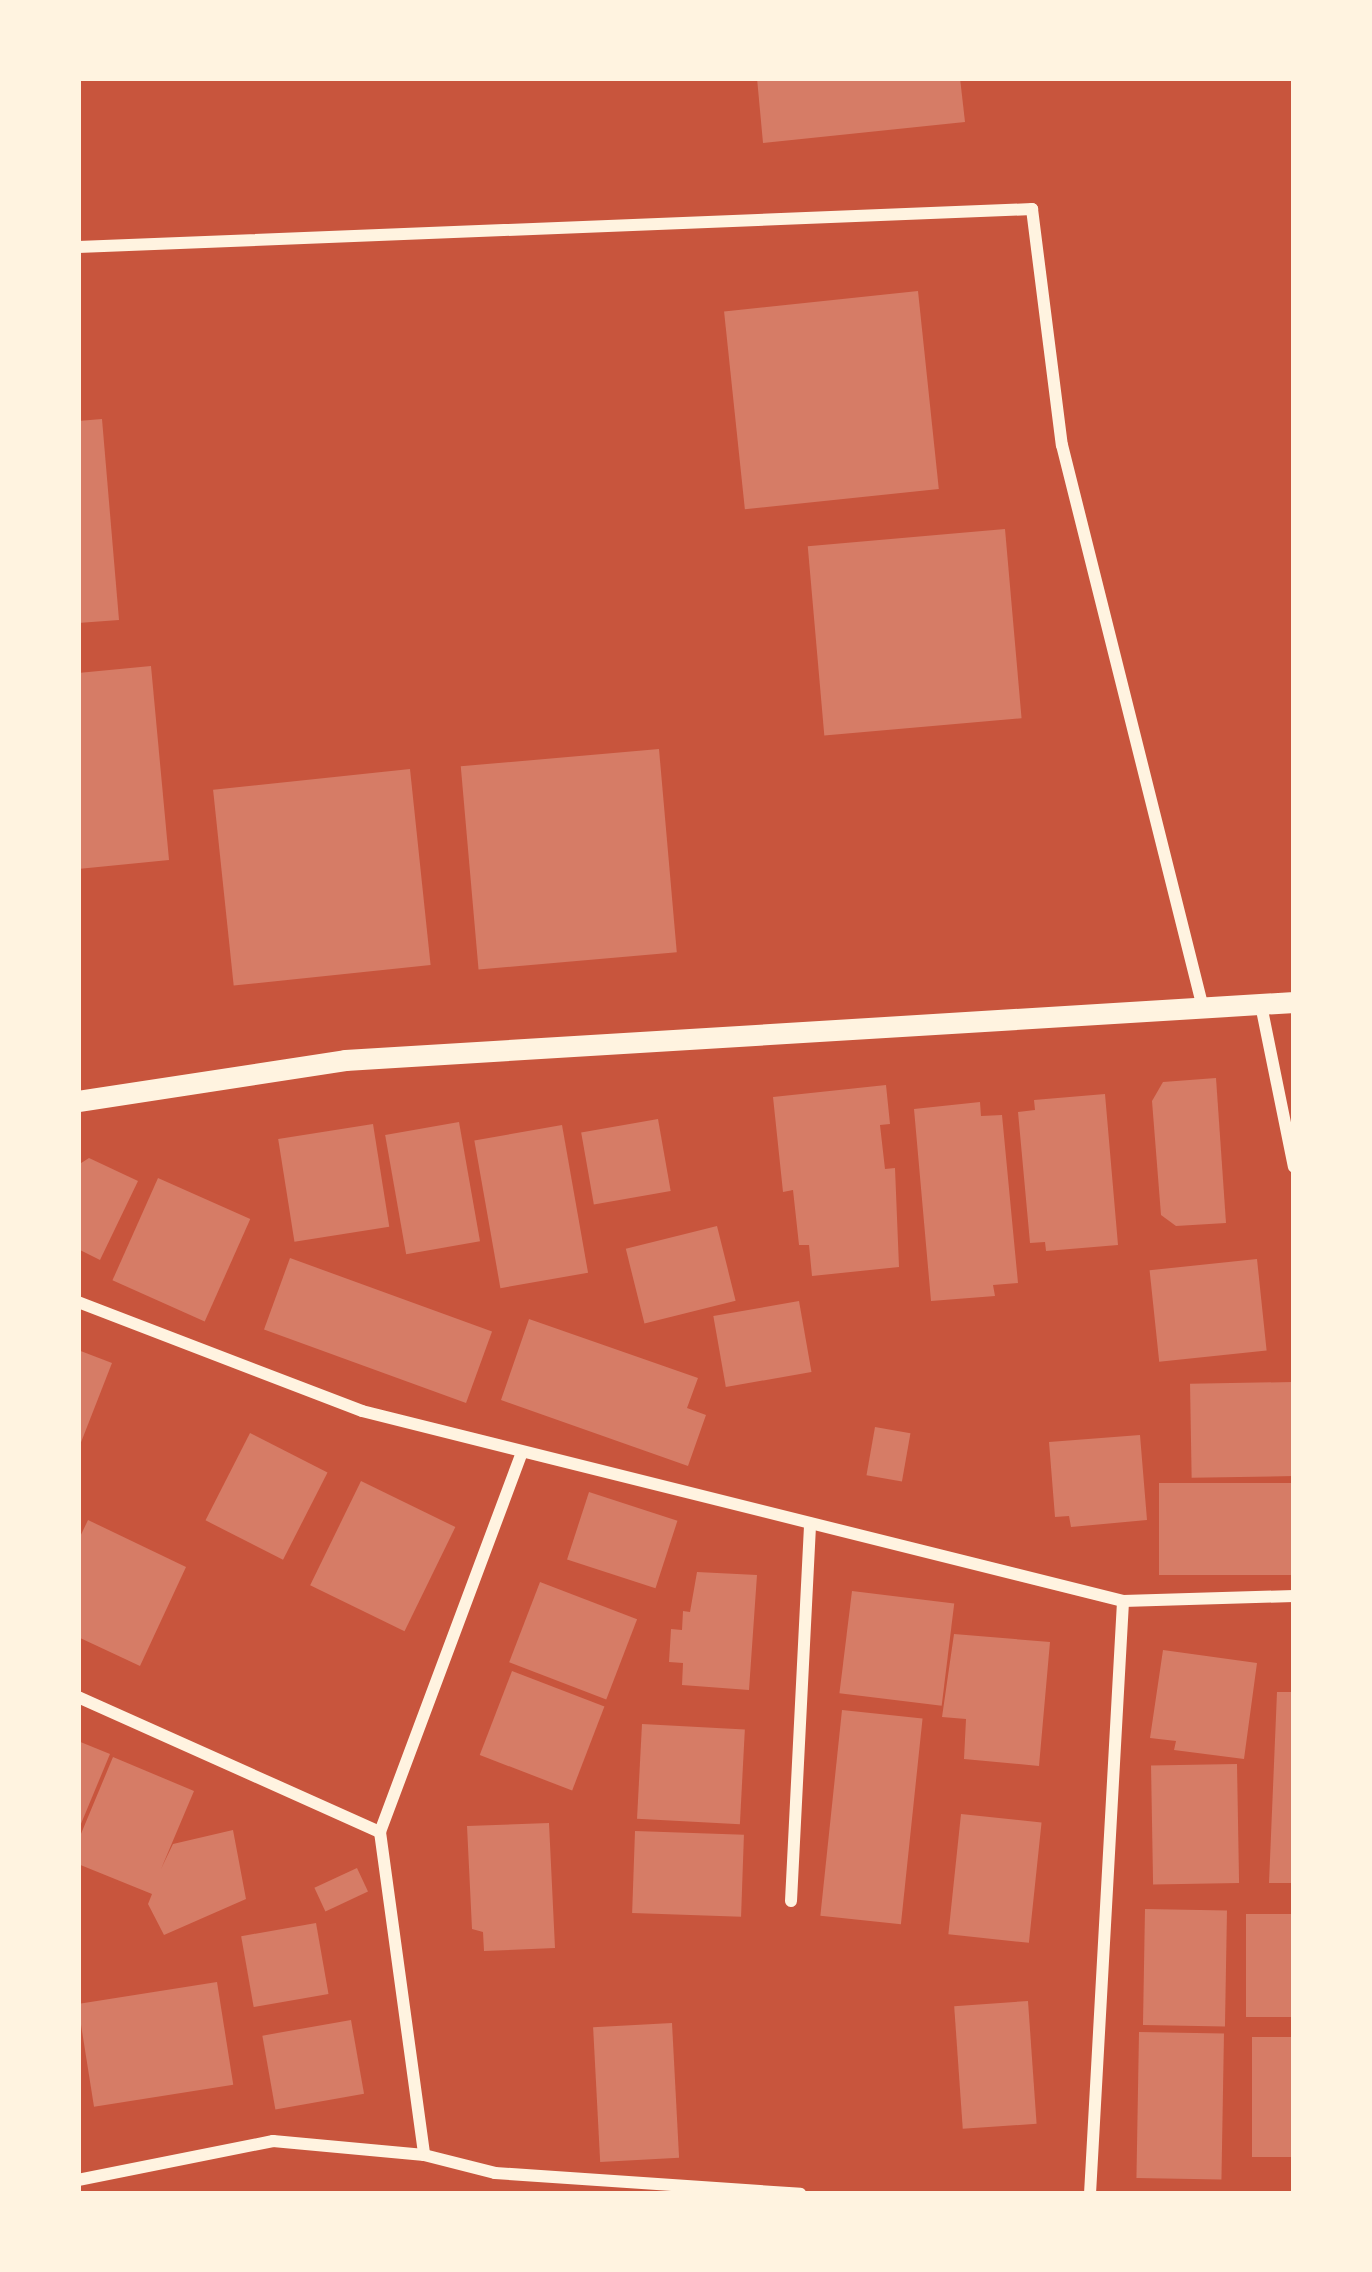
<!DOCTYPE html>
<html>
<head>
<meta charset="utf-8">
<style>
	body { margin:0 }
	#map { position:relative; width:1372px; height:2272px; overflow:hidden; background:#c8553d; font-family:"Source Sans 3",sans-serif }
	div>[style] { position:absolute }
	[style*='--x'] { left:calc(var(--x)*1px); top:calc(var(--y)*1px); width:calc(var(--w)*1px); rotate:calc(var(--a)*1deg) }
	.building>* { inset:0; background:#d67c66; transform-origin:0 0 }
	.minor>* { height:12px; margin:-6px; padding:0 6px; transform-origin:6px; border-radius:6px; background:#fff3e0 }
	.tertiary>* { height:21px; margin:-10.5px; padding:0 10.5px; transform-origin:10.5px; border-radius:10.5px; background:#fff3e0 }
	span { translate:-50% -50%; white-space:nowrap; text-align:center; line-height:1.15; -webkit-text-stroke:12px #fff3e0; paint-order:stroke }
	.frame { position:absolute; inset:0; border:81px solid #fff3e0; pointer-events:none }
</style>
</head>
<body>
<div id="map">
	<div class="building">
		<i style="clip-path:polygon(757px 78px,960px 78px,965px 122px,763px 143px)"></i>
		<i style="left:918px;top:291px;width:199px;height:195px;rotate:84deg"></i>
		<i style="clip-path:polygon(102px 419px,119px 620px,78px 623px,78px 421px)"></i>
		<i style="left:1005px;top:529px;width:190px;height:198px;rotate:85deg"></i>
		<i style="clip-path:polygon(151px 666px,169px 860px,78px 869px,78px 673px)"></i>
		<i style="left:659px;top:749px;width:204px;height:199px;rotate:85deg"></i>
		<i style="left:410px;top:769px;width:197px;height:198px;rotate:84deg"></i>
		<i style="clip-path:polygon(1216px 1078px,1226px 1223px,1176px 1226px,1161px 1215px,1152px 1101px,1163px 1082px)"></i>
		<i style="clip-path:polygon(886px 1085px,890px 1124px,880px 1125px,885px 1169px,895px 1168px,899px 1267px,812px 1276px,809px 1245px,799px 1245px,793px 1190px,783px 1192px,773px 1097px)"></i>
		<i style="clip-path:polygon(1105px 1094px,1118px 1245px,1046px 1251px,1045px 1242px,1030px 1243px,1018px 1112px,1035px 1110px,1034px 1100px)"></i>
		<i style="clip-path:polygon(980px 1102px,981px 1116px,1002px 1115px,1018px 1283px,993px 1285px,995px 1296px,931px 1301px,914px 1109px)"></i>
		<i style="left:658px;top:1119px;width:73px;height:78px;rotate:80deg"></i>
		<i style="left:459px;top:1122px;width:121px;height:75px;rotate:80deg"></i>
		<i style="left:373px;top:1124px;width:104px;height:96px;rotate:81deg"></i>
		<i style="left:562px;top:1125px;width:150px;height:89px;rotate:80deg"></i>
		<i style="clip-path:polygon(89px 1158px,138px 1181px,100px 1260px,78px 1249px,78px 1165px)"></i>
		<i style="left:158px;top:1178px;width:101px;height:112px;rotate:24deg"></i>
		<i style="left:717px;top:1226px;width:77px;height:94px;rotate:76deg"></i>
		<i style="left:290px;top:1258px;width:215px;height:76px;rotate:20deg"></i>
		<i style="left:1257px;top:1259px;width:92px;height:108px;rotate:84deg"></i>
		<i style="left:799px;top:1301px;width:72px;height:87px;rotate:80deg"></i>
		<i style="clip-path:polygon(529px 1319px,698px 1378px,687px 1408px,706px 1415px,688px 1466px,501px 1400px)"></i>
		<i style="clip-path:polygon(78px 1350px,112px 1363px,78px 1450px)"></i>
		<i style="left:1293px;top:1382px;width:94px;height:103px;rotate:89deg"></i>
		<i style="left:875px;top:1427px;width:36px;height:49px;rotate:10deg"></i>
		<i style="left:250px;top:1433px;width:87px;height:98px;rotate:27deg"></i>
		<i style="clip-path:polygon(1140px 1435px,1147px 1520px,1071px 1527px,1069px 1516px,1055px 1517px,1049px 1442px)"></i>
		<i style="left:361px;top:1481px;width:105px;height:116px;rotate:26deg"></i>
		<i style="left:1294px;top:1483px;width:92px;height:135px;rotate:90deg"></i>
		<i style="left:589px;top:1492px;width:93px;height:71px;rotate:18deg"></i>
		<i style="clip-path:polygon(88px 1520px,186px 1567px,140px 1666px,78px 1637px,78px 1541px)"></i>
		<i style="clip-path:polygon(697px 1572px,757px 1575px,749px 1690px,682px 1685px,683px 1663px,669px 1662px,671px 1629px,682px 1630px,683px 1611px,690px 1612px)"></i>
		<i style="left:540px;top:1582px;width:104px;height:86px;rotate:21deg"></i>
		<i style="left:852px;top:1591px;width:103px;height:103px;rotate:7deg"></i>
		<i style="clip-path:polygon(954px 1634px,1050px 1642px,1039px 1766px,964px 1759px,966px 1719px,942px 1717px)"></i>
		<i style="clip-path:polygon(1163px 1650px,1257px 1663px,1244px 1759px,1174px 1750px,1176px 1741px,1150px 1738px)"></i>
		<i style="left:512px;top:1671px;width:99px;height:90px;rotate:21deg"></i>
		<i style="clip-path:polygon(1277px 1692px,1294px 1692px,1294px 1883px,1269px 1883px)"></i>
		<i style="left:842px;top:1710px;width:81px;height:207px;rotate:6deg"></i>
		<i style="left:642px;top:1724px;width:103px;height:95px;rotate:3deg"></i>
		<i style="clip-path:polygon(78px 1741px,110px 1754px,78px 1831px)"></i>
		<i style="clip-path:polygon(113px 1757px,194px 1791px,161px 1869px,173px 1844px,233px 1830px,246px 1899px,164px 1935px,148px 1904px,152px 1894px,78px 1864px,78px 1841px)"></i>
		<i style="left:1237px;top:1764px;width:119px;height:86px;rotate:89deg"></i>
		<i style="left:961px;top:1814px;width:81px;height:121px;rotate:6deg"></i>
		<i style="clip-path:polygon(549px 1823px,555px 1948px,484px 1951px,483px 1932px,472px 1929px,467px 1826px)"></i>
		<i style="left:635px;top:1831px;width:109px;height:82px;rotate:2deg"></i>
		<i style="left:357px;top:1868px;width:26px;height:47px;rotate:65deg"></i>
		<i style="left:1145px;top:1909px;width:82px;height:116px;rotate:1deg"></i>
		<i style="left:1294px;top:1914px;width:103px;height:48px;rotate:90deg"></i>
		<i style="left:316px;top:1923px;width:72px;height:76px;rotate:80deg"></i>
		<i style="left:217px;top:1982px;width:104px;height:141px;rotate:81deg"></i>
		<i style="left:1028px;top:2001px;width:123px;height:74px;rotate:86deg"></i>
		<i style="left:351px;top:2020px;width:75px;height:90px;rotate:80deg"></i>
		<i style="left:672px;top:2023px;width:135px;height:79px;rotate:87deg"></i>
		<i style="left:1139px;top:2032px;width:85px;height:146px;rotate:1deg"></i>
		<i style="left:1252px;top:2037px;width:42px;height:120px"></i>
	</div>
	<div class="minor">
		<i style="--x:78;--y:247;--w:955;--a:-2.28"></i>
		<i style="--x:1032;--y:209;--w:238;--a:82.8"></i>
		<i style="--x:1062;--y:445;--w:580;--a:75.94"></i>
		<i style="--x:1261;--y:1005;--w:165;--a:78.5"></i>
		<i style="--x:78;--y:1302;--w:304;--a:21"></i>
		<i style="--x:362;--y:1411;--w:784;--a:14.02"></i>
		<i style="--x:1123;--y:1601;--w:171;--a:-1.7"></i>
		<i style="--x:78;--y:1697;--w:331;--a:24.1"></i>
		<i style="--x:380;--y:1832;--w:326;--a:82.2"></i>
		<i style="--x:424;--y:2155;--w:73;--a:14.2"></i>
		<i style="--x:495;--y:2173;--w:306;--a:3.9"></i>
		<i style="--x:380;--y:1832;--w:403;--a:-69.5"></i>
		<i style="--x:791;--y:1901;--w:378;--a:-87.1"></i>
		<i style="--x:78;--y:2180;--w:199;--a:-11.3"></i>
		<i style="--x:273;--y:2141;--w:152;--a:5.3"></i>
		<i style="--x:1090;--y:2194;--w:594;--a:-86.81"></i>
	</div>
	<div class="tertiary">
		<i style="--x:78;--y:1101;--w:270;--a:-8.7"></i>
		<i style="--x:345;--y:1060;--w:951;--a:-3.5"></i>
	</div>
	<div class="frame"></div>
</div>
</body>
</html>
